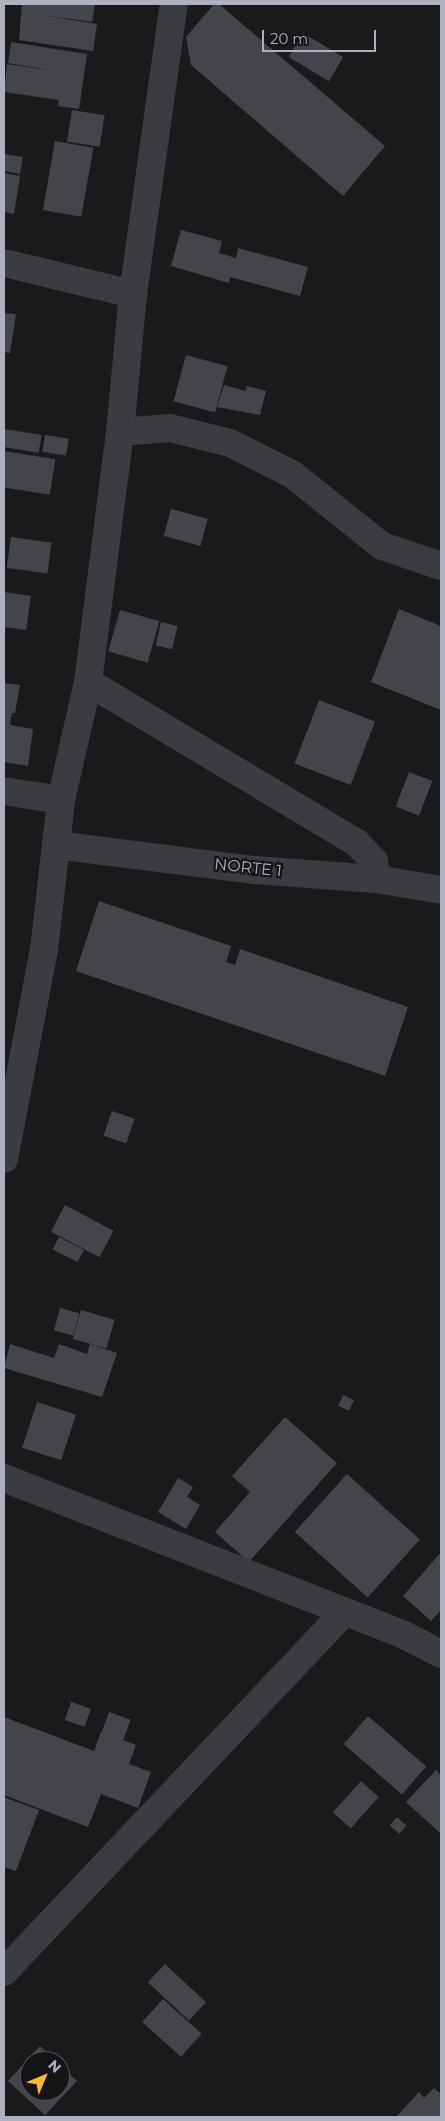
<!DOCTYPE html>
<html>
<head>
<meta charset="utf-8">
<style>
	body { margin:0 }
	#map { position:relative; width:445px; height:2121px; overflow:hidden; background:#1a1a1d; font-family:Montserrat,sans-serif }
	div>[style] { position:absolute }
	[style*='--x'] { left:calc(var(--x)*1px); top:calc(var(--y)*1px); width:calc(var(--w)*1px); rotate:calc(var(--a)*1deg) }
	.building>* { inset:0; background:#44454a; transform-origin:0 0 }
	.minor>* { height:28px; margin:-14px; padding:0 14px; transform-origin:14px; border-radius:14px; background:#3b3c42 }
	span { translate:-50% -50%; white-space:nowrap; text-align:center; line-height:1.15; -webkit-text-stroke:4.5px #151518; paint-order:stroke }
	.street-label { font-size:16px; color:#acb1bd }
	.frame { position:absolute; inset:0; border:5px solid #acb1bd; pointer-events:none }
	.north { position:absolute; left:20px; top:2051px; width:50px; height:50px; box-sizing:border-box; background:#151518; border:1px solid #51535a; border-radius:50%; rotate:45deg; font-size:14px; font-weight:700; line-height:20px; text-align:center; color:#acb1bd }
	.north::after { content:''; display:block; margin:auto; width:18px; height:22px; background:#ffb830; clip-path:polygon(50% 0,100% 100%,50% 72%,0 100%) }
	.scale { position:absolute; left:262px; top:30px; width:114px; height:22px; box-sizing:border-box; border:2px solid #acb1bd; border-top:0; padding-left:6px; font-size:15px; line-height:18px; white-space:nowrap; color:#acb1bd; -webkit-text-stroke:4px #151518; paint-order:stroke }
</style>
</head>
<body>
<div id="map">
	<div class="building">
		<i style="clip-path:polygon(22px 4px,95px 4px,92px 22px,41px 15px,97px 24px,93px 51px,19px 40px)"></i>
		<i style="clip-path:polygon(214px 4px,219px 4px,385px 146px,343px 196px,191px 65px,186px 37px)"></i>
		<i style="left:303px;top:33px;width:47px;height:28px;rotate:31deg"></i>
		<i style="clip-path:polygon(11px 42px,87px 54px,79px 109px,58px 106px,59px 100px,4px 92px,7px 64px,54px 71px,8px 63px)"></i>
		<i style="left:72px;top:110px;width:33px;height:32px;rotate:9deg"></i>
		<i style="left:55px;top:141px;width:39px;height:70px;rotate:10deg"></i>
		<i style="clip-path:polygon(4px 154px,23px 157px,20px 174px,4px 171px)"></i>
		<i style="clip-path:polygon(4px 173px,20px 176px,14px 214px,4px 212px)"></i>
		<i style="clip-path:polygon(181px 230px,222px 241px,219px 253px,236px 258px,238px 248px,308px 267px,300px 296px,230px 277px,229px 283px,171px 266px)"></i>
		<i style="clip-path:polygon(4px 313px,16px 314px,10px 353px,4px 352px)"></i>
		<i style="left:186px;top:355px;width:43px;height:48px;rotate:15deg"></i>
		<i style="clip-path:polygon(224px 385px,245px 391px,247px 386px,266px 391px,260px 415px,217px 407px)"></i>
		<i style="left:4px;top:429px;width:38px;height:18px;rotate:9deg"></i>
		<i style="left:45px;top:435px;width:24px;height:17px;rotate:9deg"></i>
		<i style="left:4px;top:451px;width:52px;height:36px;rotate:9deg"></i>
		<i style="left:171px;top:509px;width:38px;height:28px;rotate:15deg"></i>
		<i style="left:11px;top:537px;width:41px;height:31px;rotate:8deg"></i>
		<i style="clip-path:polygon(4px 592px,31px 596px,26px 630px,4px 627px)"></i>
		<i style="clip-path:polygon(399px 609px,441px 626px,441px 710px,371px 682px)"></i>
		<i style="left:120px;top:610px;width:41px;height:43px;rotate:16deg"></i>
		<i style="left:161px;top:622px;width:17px;height:24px;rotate:13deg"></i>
		<i style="clip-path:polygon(4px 683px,20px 685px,15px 713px,12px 713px,10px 725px,33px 729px,28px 766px,4px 762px)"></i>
		<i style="left:319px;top:700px;width:60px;height:68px;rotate:21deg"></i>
		<i style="left:409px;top:772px;width:25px;height:37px;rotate:21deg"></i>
		<i style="clip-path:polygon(99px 901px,231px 946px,226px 962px,235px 965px,240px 949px,408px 1007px,385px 1076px,76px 971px)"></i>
		<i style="left:112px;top:1111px;width:24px;height:26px;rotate:19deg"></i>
		<i style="left:65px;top:1205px;width:55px;height:30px;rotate:28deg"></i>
		<i style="left:59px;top:1237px;width:28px;height:14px;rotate:27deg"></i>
		<i style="left:60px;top:1308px;width:20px;height:23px;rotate:15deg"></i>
		<i style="left:81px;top:1310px;width:35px;height:30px;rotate:16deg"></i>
		<i style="clip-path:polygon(10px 1344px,54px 1358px,59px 1344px,87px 1354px,90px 1344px,117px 1353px,102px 1397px,4px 1368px)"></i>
		<i style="left:343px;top:1395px;width:12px;height:12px;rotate:24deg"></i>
		<i style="left:37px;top:1402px;width:41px;height:48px;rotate:18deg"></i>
		<i style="clip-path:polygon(285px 1417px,337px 1463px,249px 1562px,215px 1532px,250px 1492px,232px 1476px)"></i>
		<i style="left:347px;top:1474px;width:98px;height:78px;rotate:42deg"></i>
		<i style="clip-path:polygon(178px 1478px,193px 1487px,187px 1497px,200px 1505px,186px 1529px,158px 1512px)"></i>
		<i style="clip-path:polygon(441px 1552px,441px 1610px,431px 1621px,403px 1596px)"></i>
		<i style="left:71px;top:1702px;width:21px;height:19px;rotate:19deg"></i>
		<i style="left:109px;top:1712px;width:23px;height:22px;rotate:20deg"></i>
		<i style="left:368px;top:1716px;width:77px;height:37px;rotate:41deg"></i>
		<i style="clip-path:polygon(4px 1717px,94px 1751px,101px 1732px,136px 1745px,129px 1764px,151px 1772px,138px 1808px,101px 1794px,88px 1827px,4px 1795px)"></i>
		<i style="clip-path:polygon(436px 1770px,441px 1776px,441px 1834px,406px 1802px)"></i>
		<i style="left:361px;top:1781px;width:24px;height:42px;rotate:42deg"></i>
		<i style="clip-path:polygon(4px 1797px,39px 1810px,16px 1871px,4px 1867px)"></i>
		<i style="left:397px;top:1817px;width:13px;height:11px;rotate:42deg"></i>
		<i style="left:165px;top:1964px;width:56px;height:25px;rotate:43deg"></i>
		<i style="left:163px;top:1999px;width:52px;height:31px;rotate:42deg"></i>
		<i style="clip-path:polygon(40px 2046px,56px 2061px,30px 2061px,30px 2091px,60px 2091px,60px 2065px,77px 2081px,45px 2115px,8px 2081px)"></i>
		<i style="clip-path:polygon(434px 2088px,441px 2094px,441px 2117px,397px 2116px,419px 2092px,424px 2098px)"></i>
	</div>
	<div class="minor">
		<i style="--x:4;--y:263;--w:133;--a:13.5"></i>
		<i style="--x:120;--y:432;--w:50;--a:-4.6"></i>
		<i style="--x:170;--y:428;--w:62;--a:14"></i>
		<i style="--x:230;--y:443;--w:69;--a:26.6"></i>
		<i style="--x:292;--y:474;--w:115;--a:38.7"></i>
		<i style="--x:382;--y:546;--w:62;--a:18.7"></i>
		<i style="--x:88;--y:682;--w:313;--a:30.9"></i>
		<i style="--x:357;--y:843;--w:25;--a:47"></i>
		<i style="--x:374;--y:861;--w:18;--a:84"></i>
		<i style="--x:4;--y:791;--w:58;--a:9"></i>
		<i style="--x:56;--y:845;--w:201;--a:7.2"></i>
		<i style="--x:255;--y:870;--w:121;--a:4.3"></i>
		<i style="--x:376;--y:879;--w:66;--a:9.6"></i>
		<i style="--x:4;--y:1159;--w:213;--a:-79.2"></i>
		<i style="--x:44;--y:950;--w:151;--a:-83.5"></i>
		<i style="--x:61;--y:800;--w:121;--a:-77.1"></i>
		<i style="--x:88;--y:682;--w:252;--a:-82.7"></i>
		<i style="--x:120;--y:432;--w:139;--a:-84.6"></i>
		<i style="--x:133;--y:294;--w:293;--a:-82"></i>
		<i style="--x:4;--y:1478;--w:427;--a:21.4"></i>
		<i style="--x:402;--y:1634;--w:44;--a:27.1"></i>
		<i style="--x:4;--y:1972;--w:496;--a:-46.6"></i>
	</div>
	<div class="street-label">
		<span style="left:248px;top:868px;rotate:6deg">NORTE 1</span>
	</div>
	<div class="frame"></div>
	<div class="north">N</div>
	<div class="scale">20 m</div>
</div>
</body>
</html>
